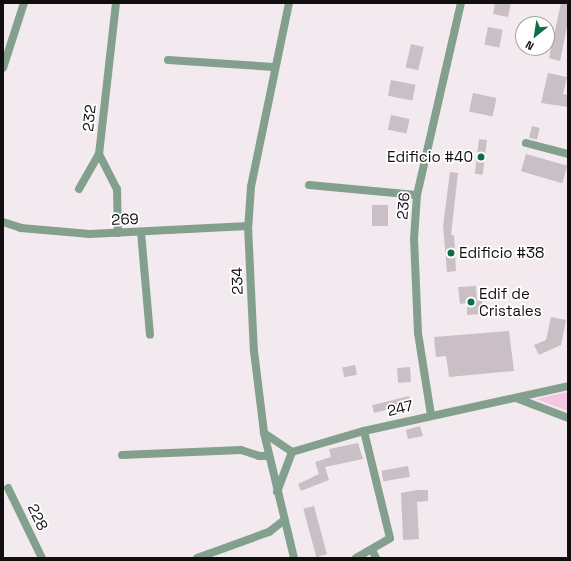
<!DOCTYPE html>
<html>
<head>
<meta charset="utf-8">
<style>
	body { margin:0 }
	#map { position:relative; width:571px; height:561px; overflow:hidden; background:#f3eaef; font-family:"Space Grotesk",sans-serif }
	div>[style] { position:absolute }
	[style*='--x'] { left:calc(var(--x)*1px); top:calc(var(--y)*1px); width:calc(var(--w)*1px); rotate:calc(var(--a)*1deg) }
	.green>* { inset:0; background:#f4c5e2 }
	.building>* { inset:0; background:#c9bfc5; transform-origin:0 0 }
	.minor>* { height:8px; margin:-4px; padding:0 4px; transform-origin:4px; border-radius:4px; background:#82a08d }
	.dots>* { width:11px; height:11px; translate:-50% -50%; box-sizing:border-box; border:2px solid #fff; border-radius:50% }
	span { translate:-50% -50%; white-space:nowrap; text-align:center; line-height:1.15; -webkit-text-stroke:3.5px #fff; paint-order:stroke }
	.street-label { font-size:15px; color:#110e10 }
	.poi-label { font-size:15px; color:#110e10 }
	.right { translate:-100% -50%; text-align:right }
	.left { translate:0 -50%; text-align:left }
	.frame { position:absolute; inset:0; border:4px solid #110e10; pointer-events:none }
	.north { position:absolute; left:515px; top:16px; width:40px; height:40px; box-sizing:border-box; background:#fff; border:1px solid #a09f9f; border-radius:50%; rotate:210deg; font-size:11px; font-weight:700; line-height:16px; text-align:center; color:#110e10 }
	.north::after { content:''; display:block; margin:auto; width:14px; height:18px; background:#0c6f44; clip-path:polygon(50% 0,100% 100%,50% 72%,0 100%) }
</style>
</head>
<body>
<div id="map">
	<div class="green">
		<i style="clip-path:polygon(568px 392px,568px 411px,536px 399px)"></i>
	</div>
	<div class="building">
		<i style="clip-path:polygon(495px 3px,511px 3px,508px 17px,493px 14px)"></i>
		<i style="clip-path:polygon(561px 3px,568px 3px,568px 21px,560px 61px,549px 58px)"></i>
		<i style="left:488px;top:27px;width:15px;height:18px;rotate:11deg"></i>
		<i style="left:411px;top:44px;width:13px;height:24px;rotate:13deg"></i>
		<i style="clip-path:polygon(548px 73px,567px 77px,563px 94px,568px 95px,568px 107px,541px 103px)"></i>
		<i style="left:391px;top:80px;width:25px;height:16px;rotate:11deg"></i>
		<i style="left:473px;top:93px;width:24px;height:19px;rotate:12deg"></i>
		<i style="left:391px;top:115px;width:19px;height:15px;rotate:12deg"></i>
		<i style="left:532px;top:126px;width:8px;height:12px;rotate:14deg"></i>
		<i style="left:479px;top:139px;width:8px;height:35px;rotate:7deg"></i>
		<i style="left:526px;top:154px;width:43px;height:18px;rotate:16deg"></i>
		<i style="clip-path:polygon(450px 172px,458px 173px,451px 235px,454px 235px,456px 271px,447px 272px,443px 226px)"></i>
		<i style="left:372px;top:205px;width:16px;height:21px"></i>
		<i style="clip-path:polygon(476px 286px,477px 300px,482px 300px,483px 314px,467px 315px,467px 303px,460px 304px,458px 287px)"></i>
		<i style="clip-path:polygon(551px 317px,566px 320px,561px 345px,539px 355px,534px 345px,546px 340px)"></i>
		<i style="clip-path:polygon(509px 331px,514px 371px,449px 377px,446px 356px,436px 357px,434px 337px)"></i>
		<i style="left:355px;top:365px;width:10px;height:13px;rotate:79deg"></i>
		<i style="left:410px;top:367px;width:15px;height:13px;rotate:86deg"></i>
		<i style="left:409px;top:396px;width:8px;height:38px;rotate:76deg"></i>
		<i style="clip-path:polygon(420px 426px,423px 436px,408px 439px,406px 430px)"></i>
		<i style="clip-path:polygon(358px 443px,363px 459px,325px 467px,329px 480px,301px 491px,298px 484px,319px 474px,315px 462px,331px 457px,329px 449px)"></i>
		<i style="left:408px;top:466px;width:11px;height:27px;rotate:80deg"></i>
		<i style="clip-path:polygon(417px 490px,428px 490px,428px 501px,417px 502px,419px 539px,403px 540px,401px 493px)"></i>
		<i style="left:314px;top:506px;width:50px;height:11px;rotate:75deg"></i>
	</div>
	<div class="minor">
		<i style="--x:116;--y:3;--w:152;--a:96.4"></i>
		<i style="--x:99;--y:154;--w:39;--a:63"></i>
		<i style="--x:117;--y:189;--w:44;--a:88.7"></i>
		<i style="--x:289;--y:3;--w:188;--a:101.7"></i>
		<i style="--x:251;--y:187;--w:39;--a:94"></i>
		<i style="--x:248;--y:226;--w:125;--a:87.3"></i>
		<i style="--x:254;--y:351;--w:83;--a:83"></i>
		<i style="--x:264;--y:433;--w:129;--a:76.5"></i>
		<i style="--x:168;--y:60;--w:106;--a:3.8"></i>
		<i style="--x:3;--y:68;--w:68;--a:-72.1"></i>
		<i style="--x:526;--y:143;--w:43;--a:14.7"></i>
		<i style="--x:309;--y:185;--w:108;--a:5.3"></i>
		<i style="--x:79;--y:189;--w:40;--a:-60.3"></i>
		<i style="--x:3;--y:222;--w:19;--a:18"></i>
		<i style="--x:21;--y:228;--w:69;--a:5"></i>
		<i style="--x:90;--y:234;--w:158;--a:-2.9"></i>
		<i style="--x:141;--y:232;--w:103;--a:85"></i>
		<i style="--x:516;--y:398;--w:56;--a:21"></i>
		<i style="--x:431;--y:415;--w:83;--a:-99"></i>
		<i style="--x:418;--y:333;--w:94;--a:-92.4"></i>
		<i style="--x:414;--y:239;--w:44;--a:-86.1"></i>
		<i style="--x:417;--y:195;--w:197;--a:-77.1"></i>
		<i style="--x:264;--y:433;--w:34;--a:34"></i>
		<i style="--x:292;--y:452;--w:75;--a:-16.3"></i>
		<i style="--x:364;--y:431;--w:209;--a:-12.4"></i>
		<i style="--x:122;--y:455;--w:119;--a:-2.4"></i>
		<i style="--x:241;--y:450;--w:19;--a:18"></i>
		<i style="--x:259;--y:456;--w:10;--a:0"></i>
		<i style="--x:8;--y:488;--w:78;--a:64.1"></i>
		<i style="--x:277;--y:492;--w:43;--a:-69.4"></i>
		<i style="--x:372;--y:550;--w:9;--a:63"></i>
		<i style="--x:197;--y:558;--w:77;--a:-19.9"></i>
		<i style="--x:269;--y:532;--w:18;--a:-38"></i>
		<i style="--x:356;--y:558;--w:39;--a:-30"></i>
		<i style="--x:390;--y:538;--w:110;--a:-103.7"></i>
	</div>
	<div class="dots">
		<i style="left:481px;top:157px;background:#0c6f44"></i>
		<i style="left:451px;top:253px;background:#0c6f44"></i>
		<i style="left:471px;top:302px;background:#0c6f44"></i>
	</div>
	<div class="street-label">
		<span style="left:89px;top:118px;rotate:-84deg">232</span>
		<span style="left:403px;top:206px;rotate:-85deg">236</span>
		<span style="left:125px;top:219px;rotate:-3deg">269</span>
		<span style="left:237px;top:281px;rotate:-92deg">234</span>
		<span style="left:400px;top:408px;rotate:-14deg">247</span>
		<span style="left:38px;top:517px;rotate:64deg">228</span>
	</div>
	<div class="poi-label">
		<span class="right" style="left:473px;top:157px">Edificio #40</span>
		<span class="left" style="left:459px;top:253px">Edificio #38</span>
		<span class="left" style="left:479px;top:302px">Edif de<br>Cristales</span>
	</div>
	<div class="frame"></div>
	<div class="north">N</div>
</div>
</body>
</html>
